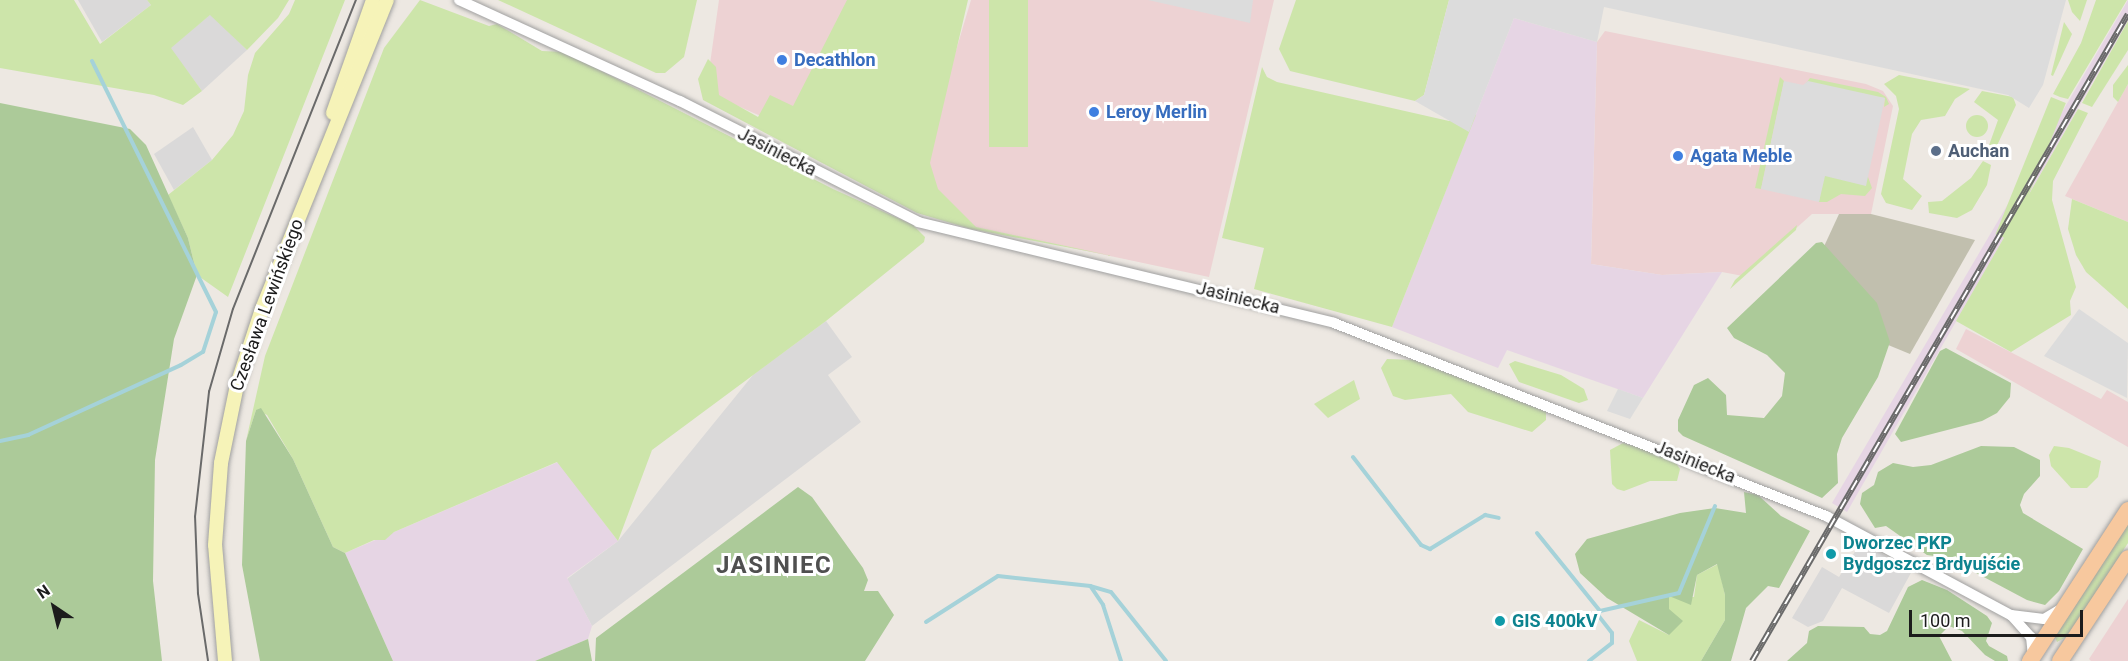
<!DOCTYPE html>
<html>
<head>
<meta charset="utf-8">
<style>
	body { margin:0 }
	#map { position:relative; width:2128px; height:661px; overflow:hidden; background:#ede8e2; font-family:Roboto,sans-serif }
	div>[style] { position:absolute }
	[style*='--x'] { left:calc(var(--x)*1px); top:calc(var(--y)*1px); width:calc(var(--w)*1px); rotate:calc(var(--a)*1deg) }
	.residential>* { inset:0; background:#dad9d9 }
	.commercial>* { inset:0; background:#edd2d3 }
	.industrial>* { inset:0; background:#e6d5e4 }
	.construction>* { inset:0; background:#c1bfae }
	.grass>* { inset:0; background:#cde5aa; transform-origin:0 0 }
	.round { border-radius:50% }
	.forest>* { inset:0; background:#acca99 }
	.parking>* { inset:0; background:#dcdcdc }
	.stream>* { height:4px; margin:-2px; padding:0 2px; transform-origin:2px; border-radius:2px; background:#a5d2d9 }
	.roads { filter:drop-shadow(0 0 2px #a0a0a0) drop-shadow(0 0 2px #a0a0a0) }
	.street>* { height:10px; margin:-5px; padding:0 5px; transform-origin:5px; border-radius:5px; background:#fff }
	.secondary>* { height:14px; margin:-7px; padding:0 7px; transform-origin:7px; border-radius:7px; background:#f6f3b8 }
	.primary>* { height:16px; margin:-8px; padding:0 8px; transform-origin:8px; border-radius:8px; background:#f7c89e }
	.tram>* { height:1.5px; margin:-0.75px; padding:0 0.75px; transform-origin:0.75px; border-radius:0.75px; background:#6a6a6a }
	.rail>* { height:6px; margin-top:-3px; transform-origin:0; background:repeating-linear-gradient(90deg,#fff 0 11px,#6a6a6a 0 22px); box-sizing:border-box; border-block:2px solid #6a6a6a }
	.dots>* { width:16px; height:16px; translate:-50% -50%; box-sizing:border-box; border:3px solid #fff; border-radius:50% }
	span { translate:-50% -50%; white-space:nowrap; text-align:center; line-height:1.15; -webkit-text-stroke:6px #fff; paint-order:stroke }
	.shop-label { font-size:18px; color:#366cbe; font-weight:700 }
	.left { translate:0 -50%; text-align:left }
	.service-label { font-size:18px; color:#4e5e75; font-weight:700 }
	.street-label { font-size:18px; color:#1c1c1c }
	.culture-label { font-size:18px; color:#0d838f; font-weight:700 }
	.district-label { font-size:24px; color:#4f4f4f; font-weight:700; letter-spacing:1.5px }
	.north { position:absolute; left:24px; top:577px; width:60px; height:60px; -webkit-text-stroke:4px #fff; paint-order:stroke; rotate:325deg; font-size:16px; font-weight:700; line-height:24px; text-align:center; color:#1c1c1c }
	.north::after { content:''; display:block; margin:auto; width:21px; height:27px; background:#1c1c1c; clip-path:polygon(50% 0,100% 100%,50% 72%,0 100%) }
	.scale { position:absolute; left:1909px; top:610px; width:174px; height:27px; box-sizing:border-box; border:3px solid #1c1c1c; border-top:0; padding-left:8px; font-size:18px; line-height:21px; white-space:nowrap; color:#1c1c1c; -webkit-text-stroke:4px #fff; paint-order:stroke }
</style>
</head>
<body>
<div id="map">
	<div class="residential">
		<i style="clip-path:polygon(78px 0,147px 0,151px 5px,102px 42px)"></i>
		<i style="clip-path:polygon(211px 14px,247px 50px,202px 91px,170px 48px)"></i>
		<i style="clip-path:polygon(193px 127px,212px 160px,174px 190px,154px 154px)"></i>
		<i style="clip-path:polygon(826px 321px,852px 357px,828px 375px,861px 422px,592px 626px,567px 579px,618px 541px,753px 375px)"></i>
		<i style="clip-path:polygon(1861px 542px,1912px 571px,1889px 613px,1842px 588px,1823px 621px,1808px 627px,1792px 618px,1822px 567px,1839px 577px)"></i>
	</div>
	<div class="commercial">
		<i style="clip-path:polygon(719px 0,918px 0,925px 155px,971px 0,1274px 0,1209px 277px,969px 226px,783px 126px,706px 92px)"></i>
		<i style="clip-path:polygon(1605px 31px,1866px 84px,1883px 91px,1893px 106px,1871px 214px,1812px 214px,1743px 276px,1722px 272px,1662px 275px,1591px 264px,1597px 42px)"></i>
		<i style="clip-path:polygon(2128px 84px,2128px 222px,2065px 196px)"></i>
		<i style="clip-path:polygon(1966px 329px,2101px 399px,2107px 390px,2128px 402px,2128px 447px,1956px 349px)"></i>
		<i style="clip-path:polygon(2128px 599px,2128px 661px,2091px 661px,2089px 659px)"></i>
	</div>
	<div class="industrial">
		<i style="clip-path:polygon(2128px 0,2128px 21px,1847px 512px,1832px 503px)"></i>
		<i style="clip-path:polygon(1514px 18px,1597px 42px,1591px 264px,1662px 275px,1722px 272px,1643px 398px,1507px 350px,1498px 368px,1392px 327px)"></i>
		<i style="clip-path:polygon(558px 462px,618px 541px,567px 578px,592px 626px,588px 639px,535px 661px,393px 661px,345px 553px)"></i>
	</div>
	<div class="construction">
		<i style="clip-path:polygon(1839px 214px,1871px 214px,1975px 240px,1910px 354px,1796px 307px)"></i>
	</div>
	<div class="grass">
		<i style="clip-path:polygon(0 0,74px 0,100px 44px,151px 5px,147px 0,289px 0,278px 18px,247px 50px,210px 15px,171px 48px,202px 91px,183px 105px,154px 95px,0 68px)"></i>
		<i style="clip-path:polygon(295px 0,345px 0,228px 297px,197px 275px,188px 238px,168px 195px,212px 160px,233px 135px,244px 111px,248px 75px,255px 53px,289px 14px)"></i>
		<i style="clip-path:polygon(420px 0,489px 26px,497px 24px,542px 51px,564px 52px,833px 189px,913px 225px,925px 237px,924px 242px,826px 321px,652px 450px,618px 541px,557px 462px,394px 532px,385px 540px,374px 540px,345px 553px,333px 547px,293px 459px,267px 415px,256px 410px,246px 441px,265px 356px,384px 48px)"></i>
		<i style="clip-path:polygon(498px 0,697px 0,684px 57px,665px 73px,656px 73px)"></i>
		<i style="clip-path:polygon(847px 0,968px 0,930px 163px,938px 189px,976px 227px,1113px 256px,971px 229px,917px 213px,703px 100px,698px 79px,708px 59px,716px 67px,719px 95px,758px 117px,770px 95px,793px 106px)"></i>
		<i style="left:989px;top:0;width:39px;height:147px"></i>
		<i style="clip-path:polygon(1296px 0,1449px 0,1424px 95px,1415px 101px,1290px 71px,1279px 49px)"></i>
		<i style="clip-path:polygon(2068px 0,2087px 0,2080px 21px,2072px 12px)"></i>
		<i style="clip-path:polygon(2096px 0,2127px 0,2068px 99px,2060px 97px,2053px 94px,2081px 43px)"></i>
		<i style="clip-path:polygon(2128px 21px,2128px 50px,2092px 107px,2082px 103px)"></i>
		<i style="clip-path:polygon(2064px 22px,2072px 34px,2053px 76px,2051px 75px)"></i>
		<i style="clip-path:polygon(2128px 65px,2128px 84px,2118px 102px,2113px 97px,2113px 85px)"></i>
		<i style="clip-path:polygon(1262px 67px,1267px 77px,1277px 82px,1449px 121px,1476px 115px,1392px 327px,1254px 289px,1264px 248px,1222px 238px)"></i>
		<i style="clip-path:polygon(1899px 75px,1970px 89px,1955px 99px,1945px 116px,1921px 120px,1912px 134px,1903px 179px,1922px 196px,1912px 210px,1886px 203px,1881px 194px,1899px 109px,1896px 96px,1884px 84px)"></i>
		<i style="clip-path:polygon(1780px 77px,1784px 81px,1761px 189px,1755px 188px)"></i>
		<i style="clip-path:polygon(1810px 78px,1878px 92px,1886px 97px,1889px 104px,1884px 107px,1885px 98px,1803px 87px)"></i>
		<i style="clip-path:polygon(1982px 91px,2013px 97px,2016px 105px,1993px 154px,1987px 151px,1998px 120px,1974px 102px)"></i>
		<i style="left:2051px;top:97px;width:16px;height:148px;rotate:22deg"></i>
		<i style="clip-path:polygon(2078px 109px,2088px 113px,2053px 181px,2052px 200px,2076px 287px,2070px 301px,2071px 315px,2011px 352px,1956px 321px)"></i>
		<i class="round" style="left:1966px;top:115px;width:22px;height:22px"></i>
		<i style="clip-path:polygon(1983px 161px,1991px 165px,1987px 185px,1972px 210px,1957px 218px,1929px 213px,1928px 202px,1942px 201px,1971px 178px)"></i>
		<i style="clip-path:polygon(1823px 174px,1868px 177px,1872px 188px,1865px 196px,1841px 194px,1827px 202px,1819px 202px)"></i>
		<i style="clip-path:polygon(2072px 199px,2128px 222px,2128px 309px,2086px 272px,2076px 255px,2068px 229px)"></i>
		<i style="clip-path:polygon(1797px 225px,1796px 230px,1730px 289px,1735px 280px)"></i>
		<i style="clip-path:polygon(1387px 359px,1414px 360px,1546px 412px,1546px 420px,1532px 432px,1468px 412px,1451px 394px,1405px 400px,1393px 396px,1381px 368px)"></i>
		<i style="clip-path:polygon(1515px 361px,1561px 375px,1584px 389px,1588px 400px,1579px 403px,1519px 382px,1509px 364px)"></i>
		<i style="clip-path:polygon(1354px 380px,1360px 399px,1328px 418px,1314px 404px)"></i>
		<i style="clip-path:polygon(1623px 443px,1660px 454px,1676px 463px,1680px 469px,1677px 481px,1650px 481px,1624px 491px,1617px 489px,1612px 484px,1610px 450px)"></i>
		<i style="clip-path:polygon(2054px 446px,2069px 448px,2101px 461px,2098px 477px,2087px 488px,2071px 488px,2051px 466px,2049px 455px)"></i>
		<i style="clip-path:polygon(2128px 521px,2128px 543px,2068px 636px,2057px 642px,2055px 637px)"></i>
		<i style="clip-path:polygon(1718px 564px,1725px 595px,1725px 620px,1701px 661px,1637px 661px,1629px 641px,1639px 620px,1669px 635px,1669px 596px,1694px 597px,1697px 575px)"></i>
	</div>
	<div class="forest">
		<i style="clip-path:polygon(0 103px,130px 129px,146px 145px,188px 238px,197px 275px,174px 339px,155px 460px,153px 581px,162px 661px,0 661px)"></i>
		<i style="clip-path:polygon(1822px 242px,1877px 303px,1890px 342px,1878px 377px,1842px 438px,1837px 454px,1838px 483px,1822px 498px,1683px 436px,1678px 431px,1678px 420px,1694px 385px,1708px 378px,1726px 395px,1727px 415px,1764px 418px,1782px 396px,1785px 373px,1767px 355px,1734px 338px,1727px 328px,1816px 243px)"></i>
		<i style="clip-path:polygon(1946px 348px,2011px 383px,2010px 397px,1997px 413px,1982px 421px,1901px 442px,1895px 434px,1940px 351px)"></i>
		<i style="clip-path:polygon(261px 408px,293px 459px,333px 547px,345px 553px,393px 661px,260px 661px,242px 565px,246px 441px,256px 410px)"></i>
		<i style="clip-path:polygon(1981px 446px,2014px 447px,2040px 460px,2040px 476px,2024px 494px,2020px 505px,2023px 513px,2083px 549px,2059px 591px,2045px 605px,2027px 600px,1948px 558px,1927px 555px,1886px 526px,1875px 528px,1860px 504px,1862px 493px,1874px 485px,1878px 472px,1893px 463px,1913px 467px,1931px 465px)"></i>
		<i style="clip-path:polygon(798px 487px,812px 497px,863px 568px,868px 580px,864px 591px,878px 591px,894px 615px,865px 661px,595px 661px,596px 638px)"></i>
		<i style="clip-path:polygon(1744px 492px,1758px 495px,1781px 516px,1810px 531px,1779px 588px,1768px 586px,1746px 608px,1731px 661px,1701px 661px,1725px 620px,1725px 595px,1717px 564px,1697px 575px,1691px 605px,1669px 596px,1669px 609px,1683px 621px,1669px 635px,1607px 598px,1580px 573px,1575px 554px,1587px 539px,1680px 513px,1715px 508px,1746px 513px)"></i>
		<i style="clip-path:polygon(1922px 580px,1947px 590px,1987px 616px,1992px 623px,1986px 641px,1989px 646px,2007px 656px,2008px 661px,1995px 661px,1985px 655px,1962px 631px,1949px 626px,1939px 636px,1952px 661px,1787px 661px,1807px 643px,1809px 631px,1818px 626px,1864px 627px,1870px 634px,1880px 635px,1887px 631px,1908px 587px)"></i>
		<i style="clip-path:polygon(588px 639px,592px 661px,535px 661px)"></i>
	</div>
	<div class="parking">
		<i style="clip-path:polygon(1148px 0,1253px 0,1250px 23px)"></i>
		<i style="clip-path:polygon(1449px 0,2066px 0,2043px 85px,2029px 108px,2008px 95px,1604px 7px,1597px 42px,1514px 18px,1469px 132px,1415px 101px,1424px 95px)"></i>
		<i style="clip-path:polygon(1784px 81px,1803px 85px,1808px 81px,1885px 98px,1866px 186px,1825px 176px,1819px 202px,1761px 189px)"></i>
		<i style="clip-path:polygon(2079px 309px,2128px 343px,2127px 398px,2044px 356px)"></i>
		<i style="clip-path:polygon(1618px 389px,1643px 398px,1630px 419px,1607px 411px)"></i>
	</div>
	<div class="stream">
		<i style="--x:0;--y:441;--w:29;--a:-12"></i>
		<i style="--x:28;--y:435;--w:168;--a:-24.6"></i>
		<i style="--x:181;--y:365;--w:26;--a:-31"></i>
		<i style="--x:203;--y:352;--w:42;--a:-72"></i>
		<i style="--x:216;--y:312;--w:280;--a:-116.3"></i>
		<i style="--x:1353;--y:457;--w:111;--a:52.3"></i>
		<i style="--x:1421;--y:545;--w:10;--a:24"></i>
		<i style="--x:1430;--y:549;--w:65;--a:-31.7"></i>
		<i style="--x:1485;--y:515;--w:14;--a:12"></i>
		<i style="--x:1537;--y:533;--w:100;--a:51.1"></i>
		<i style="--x:1091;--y:587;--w:22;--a:56"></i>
		<i style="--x:1103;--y:605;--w:59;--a:72.2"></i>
		<i style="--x:926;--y:622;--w:85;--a:-32.6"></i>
		<i style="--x:998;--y:576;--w:93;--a:6.2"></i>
		<i style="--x:1090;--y:586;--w:22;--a:16"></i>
		<i style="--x:1111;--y:592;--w:88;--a:51.4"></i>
		<i style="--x:1589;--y:661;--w:29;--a:-38"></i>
		<i style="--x:1612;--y:643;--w:10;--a:-90"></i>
		<i style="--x:1612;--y:633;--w:23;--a:-128"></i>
		<i style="--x:1598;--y:615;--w:4;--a:-63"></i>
		<i style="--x:1600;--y:611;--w:81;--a:-12.8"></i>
		<i style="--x:1679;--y:593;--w:94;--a:-67.5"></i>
	</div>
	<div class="roads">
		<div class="street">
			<i style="--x:459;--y:0;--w:243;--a:24.6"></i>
			<i style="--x:680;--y:101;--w:267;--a:26.9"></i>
			<i style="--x:918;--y:222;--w:428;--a:13.6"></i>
			<i style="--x:1334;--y:323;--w:529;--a:21.42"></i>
			<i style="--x:1826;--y:516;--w:210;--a:28.2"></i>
			<i style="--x:2011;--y:615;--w:33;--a:7"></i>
			<i style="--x:2044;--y:619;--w:17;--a:-31"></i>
			<i style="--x:2011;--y:615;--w:30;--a:48"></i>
			<i style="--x:2031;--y:637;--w:18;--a:84"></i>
		</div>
		<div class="secondary">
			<i style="--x:333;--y:113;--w:120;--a:-70.5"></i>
			<i style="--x:225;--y:661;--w:116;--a:-94.9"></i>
			<i style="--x:215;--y:545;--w:82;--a:-85.8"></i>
			<i style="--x:221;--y:463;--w:80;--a:-78.4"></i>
			<i style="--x:237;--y:385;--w:80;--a:-71.8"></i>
			<i style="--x:262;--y:309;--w:333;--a:-68"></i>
		</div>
		<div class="primary">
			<i style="--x:2030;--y:661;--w:180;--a:-57"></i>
			<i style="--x:2060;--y:661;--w:123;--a:-56.6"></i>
		</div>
	</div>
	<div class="tram">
		<i style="--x:208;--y:661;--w:68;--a:-98.5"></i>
		<i style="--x:198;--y:594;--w:77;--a:-92.2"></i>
		<i style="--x:195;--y:517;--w:126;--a:-83.6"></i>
		<i style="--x:209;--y:392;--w:86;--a:-73.9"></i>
		<i style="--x:233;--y:309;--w:333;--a:-68.3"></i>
	</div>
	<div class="rail">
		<i style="--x:1752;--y:661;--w:748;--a:-59.84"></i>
	</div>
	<div class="dots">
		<i style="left:782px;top:60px;background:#3f7fe0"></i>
		<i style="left:1094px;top:112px;background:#3f7fe0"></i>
		<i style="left:1936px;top:151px;background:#5c6f8a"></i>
		<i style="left:1678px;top:156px;background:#3f7fe0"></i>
		<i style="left:1831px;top:554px;background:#0f9aa8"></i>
		<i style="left:1500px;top:621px;background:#0f9aa8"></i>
	</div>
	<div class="shop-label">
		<span class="left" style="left:794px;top:60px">Decathlon</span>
		<span class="left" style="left:1106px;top:112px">Leroy Merlin</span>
		<span class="left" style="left:1690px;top:156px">Agata Meble</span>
	</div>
	<div class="service-label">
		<span class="left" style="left:1948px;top:151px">Auchan</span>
	</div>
	<div class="street-label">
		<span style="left:777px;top:152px;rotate:27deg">Jasiniecka</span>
		<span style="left:1238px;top:298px;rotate:14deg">Jasiniecka</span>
		<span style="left:267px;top:305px;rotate:-70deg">Czesława Lewińskiego</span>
		<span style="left:1695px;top:462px;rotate:22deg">Jasiniecka</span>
	</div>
	<div class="culture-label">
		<span class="left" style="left:1843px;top:554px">Dworzec PKP<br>Bydgoszcz Brdyujście</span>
		<span class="left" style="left:1512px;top:621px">GIS 400kV</span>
	</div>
	<div class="district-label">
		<span style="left:774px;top:566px">JASINIEC</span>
	</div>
	<div class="north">N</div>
	<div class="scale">100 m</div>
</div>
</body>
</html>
